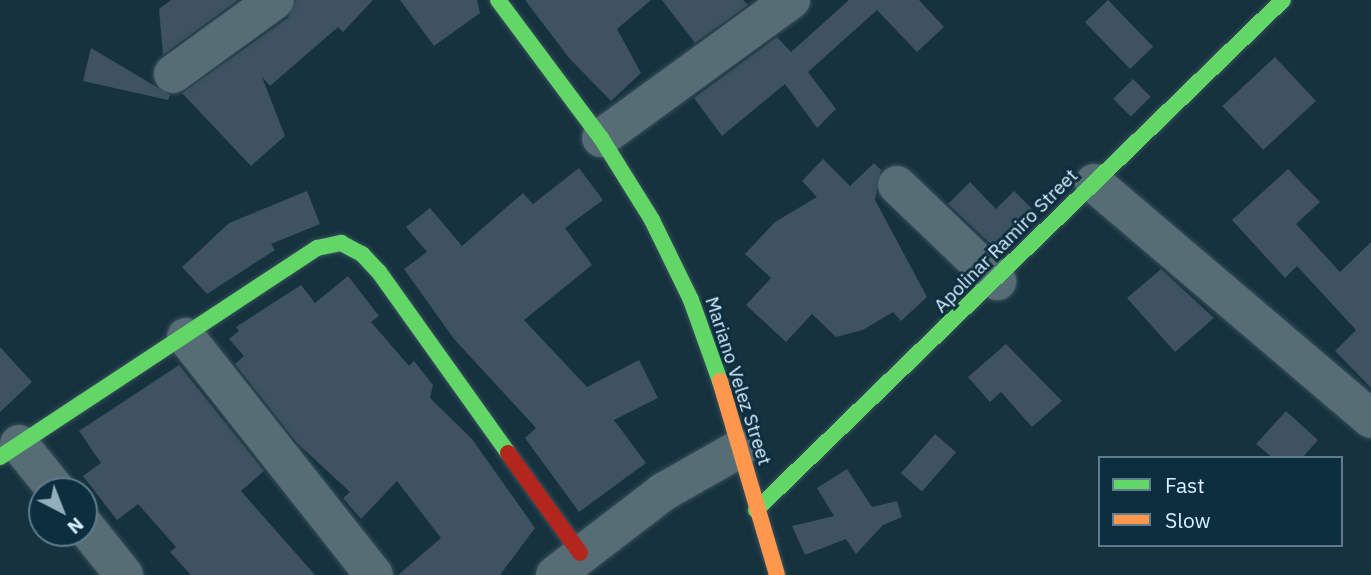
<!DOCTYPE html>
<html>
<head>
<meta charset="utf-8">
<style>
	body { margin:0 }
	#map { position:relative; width:1371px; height:575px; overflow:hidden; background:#15323e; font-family:"IBM Plex Sans",sans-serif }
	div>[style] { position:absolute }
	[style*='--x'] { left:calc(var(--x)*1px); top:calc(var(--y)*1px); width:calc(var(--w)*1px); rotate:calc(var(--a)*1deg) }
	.building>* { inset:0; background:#3e5260; transform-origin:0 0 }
	.roads { filter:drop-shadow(0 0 2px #384f5a) drop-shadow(0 0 2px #384f5a) }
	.street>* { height:38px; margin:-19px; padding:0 19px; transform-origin:19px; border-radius:19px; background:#576d76 }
	.fast>* { height:16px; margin:-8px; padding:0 8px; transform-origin:8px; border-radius:8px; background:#63d668 }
	.slow>* { height:16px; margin:-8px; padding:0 8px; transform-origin:8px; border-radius:8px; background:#ff974d }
	.jam>* { height:16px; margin:-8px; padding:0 8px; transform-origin:8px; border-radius:8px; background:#b3261e }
	span { translate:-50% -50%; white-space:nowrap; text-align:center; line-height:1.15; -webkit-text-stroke:6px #0c2e3e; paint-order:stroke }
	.street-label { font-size:19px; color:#d8f0ff }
	.legend { position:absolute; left:1098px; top:456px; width:245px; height:91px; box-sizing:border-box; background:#0c2e3e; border:2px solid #5e7c8b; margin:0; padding:9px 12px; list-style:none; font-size:21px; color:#d8f0ff }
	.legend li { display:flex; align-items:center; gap:14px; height:35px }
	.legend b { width:35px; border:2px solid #5e7c8b }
	.north { position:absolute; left:28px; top:477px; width:70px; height:70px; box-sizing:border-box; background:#0c2e3e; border:2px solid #5e7c8b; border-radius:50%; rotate:138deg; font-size:19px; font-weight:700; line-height:28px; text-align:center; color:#d8f0ff }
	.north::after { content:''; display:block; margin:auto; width:24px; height:32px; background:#94aebb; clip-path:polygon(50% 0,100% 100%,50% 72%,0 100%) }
</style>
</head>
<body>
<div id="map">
	<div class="building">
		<i style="clip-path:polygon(171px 0,238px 0,163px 55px,159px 9px)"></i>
		<i style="clip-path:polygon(296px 0,373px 0,343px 32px,338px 27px,270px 86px,262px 77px,285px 136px,251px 166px,182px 93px,288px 18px)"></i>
		<i style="clip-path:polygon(400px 0,477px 0,480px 13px,434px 46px)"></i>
		<i style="clip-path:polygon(525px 0,651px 0,617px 29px,641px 73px,611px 101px,569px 58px)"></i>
		<i style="clip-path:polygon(662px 0,743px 0,748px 5px,695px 43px)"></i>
		<i style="clip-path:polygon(849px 0,919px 0,944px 27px,917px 52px,877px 10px,808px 72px,836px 109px,817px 128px,785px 84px,722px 136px,694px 98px,777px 37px,791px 52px)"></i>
		<i style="left:1108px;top:0;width:65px;height:32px;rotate:46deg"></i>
		<i style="clip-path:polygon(91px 48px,170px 95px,168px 100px,83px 81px)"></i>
		<i style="left:1275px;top:57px;width:60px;height:72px;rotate:47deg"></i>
		<i style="left:1133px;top:79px;width:25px;height:28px;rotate:45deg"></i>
		<i style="clip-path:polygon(823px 159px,850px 186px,874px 163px,881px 170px,875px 200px,927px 297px,901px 321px,893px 312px,863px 330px,836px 337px,812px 314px,786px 342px,746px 305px,771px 278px,745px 254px,775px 222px,817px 197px,802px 181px)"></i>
		<i style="clip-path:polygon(579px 168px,603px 200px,565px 228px,592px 265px,524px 320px,587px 387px,639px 360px,658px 398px,614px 420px,646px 463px,579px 512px,525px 438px,536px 428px,454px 339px,404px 269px,427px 252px,406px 227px,430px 208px,462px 246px,523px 193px,533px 204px)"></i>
		<i style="clip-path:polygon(1288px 169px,1320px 202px,1296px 224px,1340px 272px,1371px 242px,1371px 388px,1335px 351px,1356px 330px,1297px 266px,1285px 278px,1232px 220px)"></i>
		<i style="clip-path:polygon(970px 182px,996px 209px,1014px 191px,1033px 210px,994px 247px,948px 204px)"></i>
		<i style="clip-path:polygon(307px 191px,320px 224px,271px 244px,275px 250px,207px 294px,182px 267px,229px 223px)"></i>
		<i style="clip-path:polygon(1161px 269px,1214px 318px,1175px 352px,1127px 298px)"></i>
		<i style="clip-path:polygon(348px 276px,379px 316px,371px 322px,409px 366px,414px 361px,433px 385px,430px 398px,472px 439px,535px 528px,500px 575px,398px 575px,441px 538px,397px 481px,361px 519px,343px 498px,350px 492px,297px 443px,235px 364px,244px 356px,229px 339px,239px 331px,236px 327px,301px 285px,315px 303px)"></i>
		<i style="clip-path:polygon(1006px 344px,1062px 401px,1032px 427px,1001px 392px,990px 402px,968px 377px)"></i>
		<i style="clip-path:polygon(0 347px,32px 382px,0 412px)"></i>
		<i style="clip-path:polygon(179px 365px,264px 471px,241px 491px,315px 575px,191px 575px,170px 552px,176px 547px,138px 504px,117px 520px,83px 476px,101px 463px,79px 431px)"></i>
		<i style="clip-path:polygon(1286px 411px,1318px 440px,1302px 458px,1273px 458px,1256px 444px)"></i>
		<i style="left:935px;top:434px;width:28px;height:52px;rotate:41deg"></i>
		<i style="clip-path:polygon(847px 469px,872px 507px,897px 501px,902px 517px,883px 525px,856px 554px,846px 539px,805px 555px,792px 526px,834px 516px,817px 488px)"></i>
	</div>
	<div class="roads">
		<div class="street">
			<i style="--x:173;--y:74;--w:126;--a:-36"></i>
			<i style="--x:601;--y:138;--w:235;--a:-36"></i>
			<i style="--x:1094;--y:183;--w:364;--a:40.4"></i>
			<i style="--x:897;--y:185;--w:139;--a:43.8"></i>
			<i style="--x:186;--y:337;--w:303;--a:51.7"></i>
			<i style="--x:19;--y:444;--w:60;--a:51"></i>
			<i style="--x:84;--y:525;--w:64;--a:51.3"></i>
			<i style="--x:555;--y:575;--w:136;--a:-37.5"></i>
			<i style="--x:663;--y:492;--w:87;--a:-29.5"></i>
		</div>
		<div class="fast">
			<i style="--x:498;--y:0;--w:172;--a:53.3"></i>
			<i style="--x:601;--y:138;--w:97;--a:58.1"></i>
			<i style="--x:652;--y:220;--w:89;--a:64"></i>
			<i style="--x:691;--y:300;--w:86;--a:70.3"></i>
			<i style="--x:0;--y:457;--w:380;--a:-33.4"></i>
			<i style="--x:317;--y:248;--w:25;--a:-12"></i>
			<i style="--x:341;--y:243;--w:24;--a:28"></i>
			<i style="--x:362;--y:254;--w:25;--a:47"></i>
			<i style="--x:379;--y:272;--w:222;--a:54.5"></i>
			<i style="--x:756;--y:510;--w:733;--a:-44.06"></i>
		</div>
		<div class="slow">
			<i style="--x:720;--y:381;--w:202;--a:73.6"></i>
		</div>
		<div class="jam">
			<i style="--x:508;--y:453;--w:123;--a:54.2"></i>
		</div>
	</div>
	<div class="street-label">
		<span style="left:1006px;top:241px;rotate:-45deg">Apolinar Ramiro Street</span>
		<span style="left:738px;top:381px;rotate:72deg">Mariano Velez Street</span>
	</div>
	<ul class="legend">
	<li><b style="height:9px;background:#63d668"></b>Fast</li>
	<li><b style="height:9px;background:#ff974d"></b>Slow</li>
	</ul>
	<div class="north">N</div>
</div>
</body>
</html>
